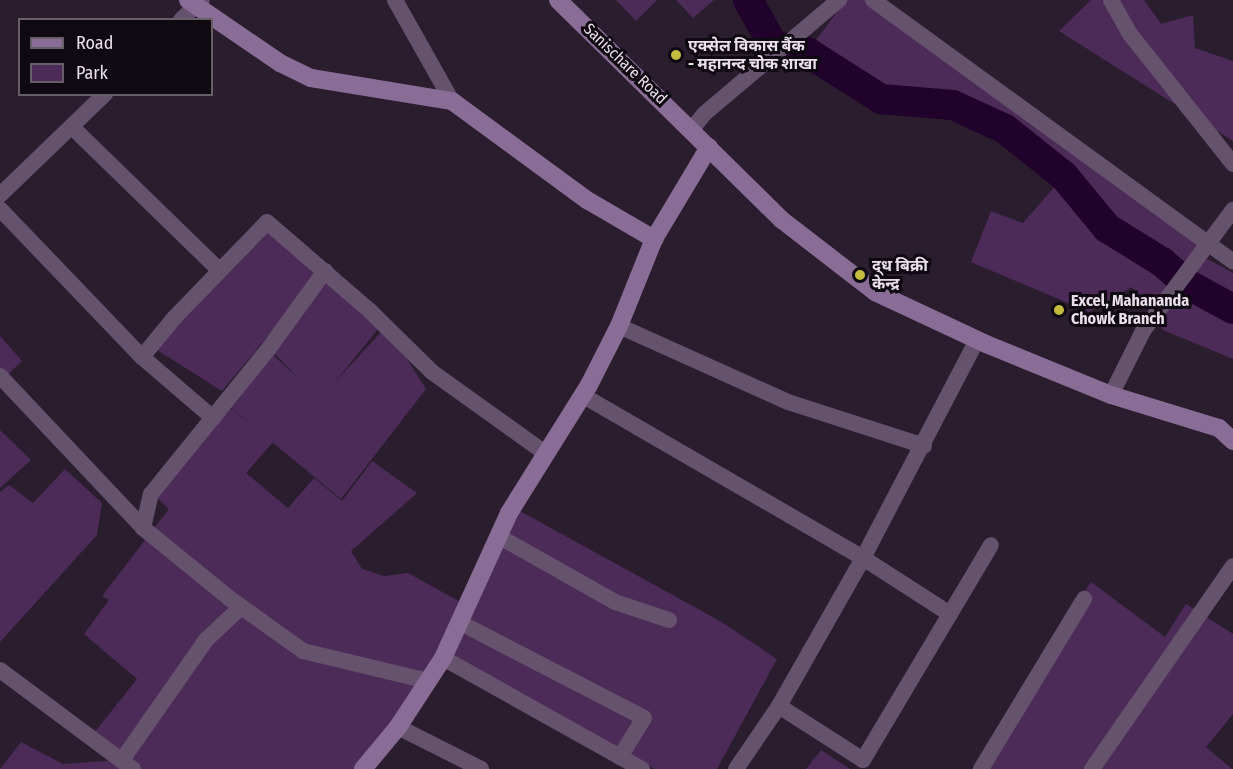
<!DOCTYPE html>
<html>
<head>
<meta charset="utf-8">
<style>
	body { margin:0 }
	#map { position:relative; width:1233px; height:769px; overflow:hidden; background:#291d2e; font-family:"Fira Sans Condensed","Noto Sans Devanagari",sans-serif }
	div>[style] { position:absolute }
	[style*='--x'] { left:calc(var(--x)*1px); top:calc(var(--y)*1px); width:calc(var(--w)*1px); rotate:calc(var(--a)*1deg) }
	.green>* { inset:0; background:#4c2b59 }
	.river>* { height:30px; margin:-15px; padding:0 15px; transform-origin:15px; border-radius:15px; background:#21022b }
	.street>* { height:16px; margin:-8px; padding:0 8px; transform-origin:8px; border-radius:8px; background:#65526c }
	.secondary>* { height:18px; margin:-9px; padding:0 9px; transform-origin:9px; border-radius:9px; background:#8a6d96 }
	.dots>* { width:16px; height:16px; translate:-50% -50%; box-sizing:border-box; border:3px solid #0f0911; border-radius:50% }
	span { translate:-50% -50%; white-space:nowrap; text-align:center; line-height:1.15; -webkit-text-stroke:6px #0f0911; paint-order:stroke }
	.poi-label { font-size:16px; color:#e8dfeb; font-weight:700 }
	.left { translate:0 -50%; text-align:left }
	.street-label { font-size:16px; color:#e8dfeb }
	.legend { position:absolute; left:18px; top:18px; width:195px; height:78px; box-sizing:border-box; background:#0f0911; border:2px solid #665f68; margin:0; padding:8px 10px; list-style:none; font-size:18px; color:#e8dfeb }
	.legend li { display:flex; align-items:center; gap:12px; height:30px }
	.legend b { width:30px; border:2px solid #665f68 }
</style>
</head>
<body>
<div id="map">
	<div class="green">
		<i style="clip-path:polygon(616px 0,657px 0,636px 21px)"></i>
		<i style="clip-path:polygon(676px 0,714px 0,693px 18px)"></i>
		<i style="clip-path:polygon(846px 0,873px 0,1209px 242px,1200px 255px,1233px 273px,1233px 359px,1163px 330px,1132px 287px,1089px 312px,971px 262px,991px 211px,1023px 223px,1064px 176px,1005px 129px,848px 80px,807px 52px)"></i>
		<i style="clip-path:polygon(1091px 0,1144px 0,1161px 24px,1193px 15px,1195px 48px,1233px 61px,1233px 141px,1059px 31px)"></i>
		<i style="clip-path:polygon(271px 228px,321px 273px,222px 391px,157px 350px,178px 320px)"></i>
		<i style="clip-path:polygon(324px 277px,378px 329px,334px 383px,382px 331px,404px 354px,426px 389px,341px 499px,230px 407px,272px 354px,299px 379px,273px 352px)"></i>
		<i style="clip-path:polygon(0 336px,22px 361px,0 382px)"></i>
		<i style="clip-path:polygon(229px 407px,273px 442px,246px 473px,288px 508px,314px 478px,342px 501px,372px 461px,417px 493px,351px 551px,362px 569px,384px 576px,408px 573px,466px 605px,363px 769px,0 769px,21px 742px,63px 764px,117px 760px,90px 738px,137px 679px,84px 634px,109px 600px,102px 596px,169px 509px,154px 495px)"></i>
		<i style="clip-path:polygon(0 430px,31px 460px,0 488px)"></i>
		<i style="clip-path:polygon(65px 469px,102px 503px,97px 535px,0 642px,0 492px,9px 485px,33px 503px)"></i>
		<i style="clip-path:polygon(520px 511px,720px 621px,777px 659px,717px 769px,655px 769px,443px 658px)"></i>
		<i style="clip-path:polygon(1091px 582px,1165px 637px,1186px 604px,1233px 634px,1233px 714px,1206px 747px,1232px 769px,972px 769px)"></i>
		<i style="clip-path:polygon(821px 750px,850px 769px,806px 769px)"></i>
	</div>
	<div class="river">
		<i style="--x:748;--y:0;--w:51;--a:60.9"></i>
		<i style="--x:773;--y:45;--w:35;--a:12"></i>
		<i style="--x:807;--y:52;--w:88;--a:32.4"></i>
		<i style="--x:881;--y:99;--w:72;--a:4.8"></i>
		<i style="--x:953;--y:105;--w:57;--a:24.8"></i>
		<i style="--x:1005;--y:129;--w:75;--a:38.5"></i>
		<i style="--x:1064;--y:176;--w:67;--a:50.4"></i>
		<i style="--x:1107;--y:228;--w:65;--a:31.7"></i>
		<i style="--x:1162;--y:262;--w:33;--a:41"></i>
		<i style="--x:1187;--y:284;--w:52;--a:28.5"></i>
	</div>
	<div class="street">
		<i style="--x:395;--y:0;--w:116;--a:60.6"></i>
		<i style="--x:873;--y:0;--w:445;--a:36"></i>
		<i style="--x:1111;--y:0;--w:39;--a:61"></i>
		<i style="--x:1130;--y:34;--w:166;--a:51.6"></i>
		<i style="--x:181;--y:20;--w:29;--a:-44"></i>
		<i style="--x:72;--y:127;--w:206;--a:44.2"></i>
		<i style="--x:692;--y:129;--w:19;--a:-51"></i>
		<i style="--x:704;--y:114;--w:177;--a:-40.2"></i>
		<i style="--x:0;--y:195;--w:146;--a:-43.9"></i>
		<i style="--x:0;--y:209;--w:205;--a:46.2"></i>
		<i style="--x:142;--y:357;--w:94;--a:40.7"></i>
		<i style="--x:619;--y:326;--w:185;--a:24.2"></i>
		<i style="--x:788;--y:402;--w:143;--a:17.9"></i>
		<i style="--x:142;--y:357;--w:52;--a:-50.5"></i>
		<i style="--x:175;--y:317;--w:132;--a:-45.9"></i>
		<i style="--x:267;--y:222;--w:135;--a:40.8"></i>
		<i style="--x:369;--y:310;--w:88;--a:44.5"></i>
		<i style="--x:432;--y:372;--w:139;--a:35.6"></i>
		<i style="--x:0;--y:376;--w:209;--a:46.7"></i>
		<i style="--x:143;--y:528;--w:111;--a:39.1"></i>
		<i style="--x:229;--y:598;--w:91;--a:35.6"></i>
		<i style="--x:303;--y:651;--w:129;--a:13.5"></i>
		<i style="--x:582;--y:395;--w:325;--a:30.1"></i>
		<i style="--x:863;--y:558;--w:246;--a:-62.4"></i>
		<i style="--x:1111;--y:395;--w:72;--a:-63.4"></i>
		<i style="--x:1143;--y:331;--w:151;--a:-53.4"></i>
		<i style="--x:143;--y:528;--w:35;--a:-77"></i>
		<i style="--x:151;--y:494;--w:184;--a:-51"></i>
		<i style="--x:267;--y:351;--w:99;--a:-54.1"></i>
		<i style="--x:498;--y:536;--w:134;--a:29.4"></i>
		<i style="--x:615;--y:602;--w:57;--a:18.4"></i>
		<i style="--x:950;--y:614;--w:80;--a:-59.3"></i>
		<i style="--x:459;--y:622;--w:208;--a:27.4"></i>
		<i style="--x:644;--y:718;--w:46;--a:121.6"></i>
		<i style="--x:443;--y:658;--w:228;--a:29.2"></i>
		<i style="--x:0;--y:670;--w:166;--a:36.7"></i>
		<i style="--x:398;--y:727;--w:93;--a:26.8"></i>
		<i style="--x:122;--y:760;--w:146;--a:-55"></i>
		<i style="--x:206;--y:640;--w:48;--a:-43.3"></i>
		<i style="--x:736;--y:769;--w:76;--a:-55.7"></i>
		<i style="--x:779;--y:706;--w:170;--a:-60.4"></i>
		<i style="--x:863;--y:558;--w:103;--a:32.8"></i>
		<i style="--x:950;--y:614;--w:170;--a:120.8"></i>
		<i style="--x:863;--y:760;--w:100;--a:-147.3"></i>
		<i style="--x:981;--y:769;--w:199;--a:-58.8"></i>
		<i style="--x:1092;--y:769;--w:247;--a:-55.2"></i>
	</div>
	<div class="secondary">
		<i style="--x:188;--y:0;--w:112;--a:34.4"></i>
		<i style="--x:280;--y:63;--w:34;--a:26"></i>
		<i style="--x:311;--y:78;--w:143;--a:9.3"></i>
		<i style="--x:452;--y:101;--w:167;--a:36.3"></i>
		<i style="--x:587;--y:200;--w:78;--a:30.2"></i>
		<i style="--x:558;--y:0;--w:314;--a:44.5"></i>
		<i style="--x:782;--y:220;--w:118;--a:37.7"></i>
		<i style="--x:875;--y:292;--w:123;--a:25.1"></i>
		<i style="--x:986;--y:344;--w:135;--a:22.2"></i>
		<i style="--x:1111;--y:395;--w:113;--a:17"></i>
		<i style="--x:1219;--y:428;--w:19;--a:43"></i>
		<i style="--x:363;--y:769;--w:55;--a:-50.2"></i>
		<i style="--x:398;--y:727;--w:82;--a:-56.9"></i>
		<i style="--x:443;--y:658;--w:159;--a:-65.5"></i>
		<i style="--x:509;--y:513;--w:151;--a:-58"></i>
		<i style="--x:589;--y:385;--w:66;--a:-63"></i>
		<i style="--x:619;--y:326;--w:94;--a:-68.1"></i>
		<i style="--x:654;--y:239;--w:107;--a:-59.1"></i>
	</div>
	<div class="dots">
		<i style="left:676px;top:55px;background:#c4bc3e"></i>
		<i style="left:860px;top:275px;background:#c4bc3e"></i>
		<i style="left:1059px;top:310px;background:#c4bc3e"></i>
	</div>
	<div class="poi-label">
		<span class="left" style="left:688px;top:55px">एक्सेल विकास बैंक<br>- महानन्द चोक शाखा</span>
		<span class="left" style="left:872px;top:275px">दूध बिक्री<br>केन्द्र</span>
		<span class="left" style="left:1071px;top:310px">Excel, Mahananda<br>Chowk Branch</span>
	</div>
	<div class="street-label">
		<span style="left:625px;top:64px;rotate:44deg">Sanischare Road</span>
	</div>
	<ul class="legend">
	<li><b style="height:8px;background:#8a6d96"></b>Road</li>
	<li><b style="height:16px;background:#4c2b59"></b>Park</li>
	</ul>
</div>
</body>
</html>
